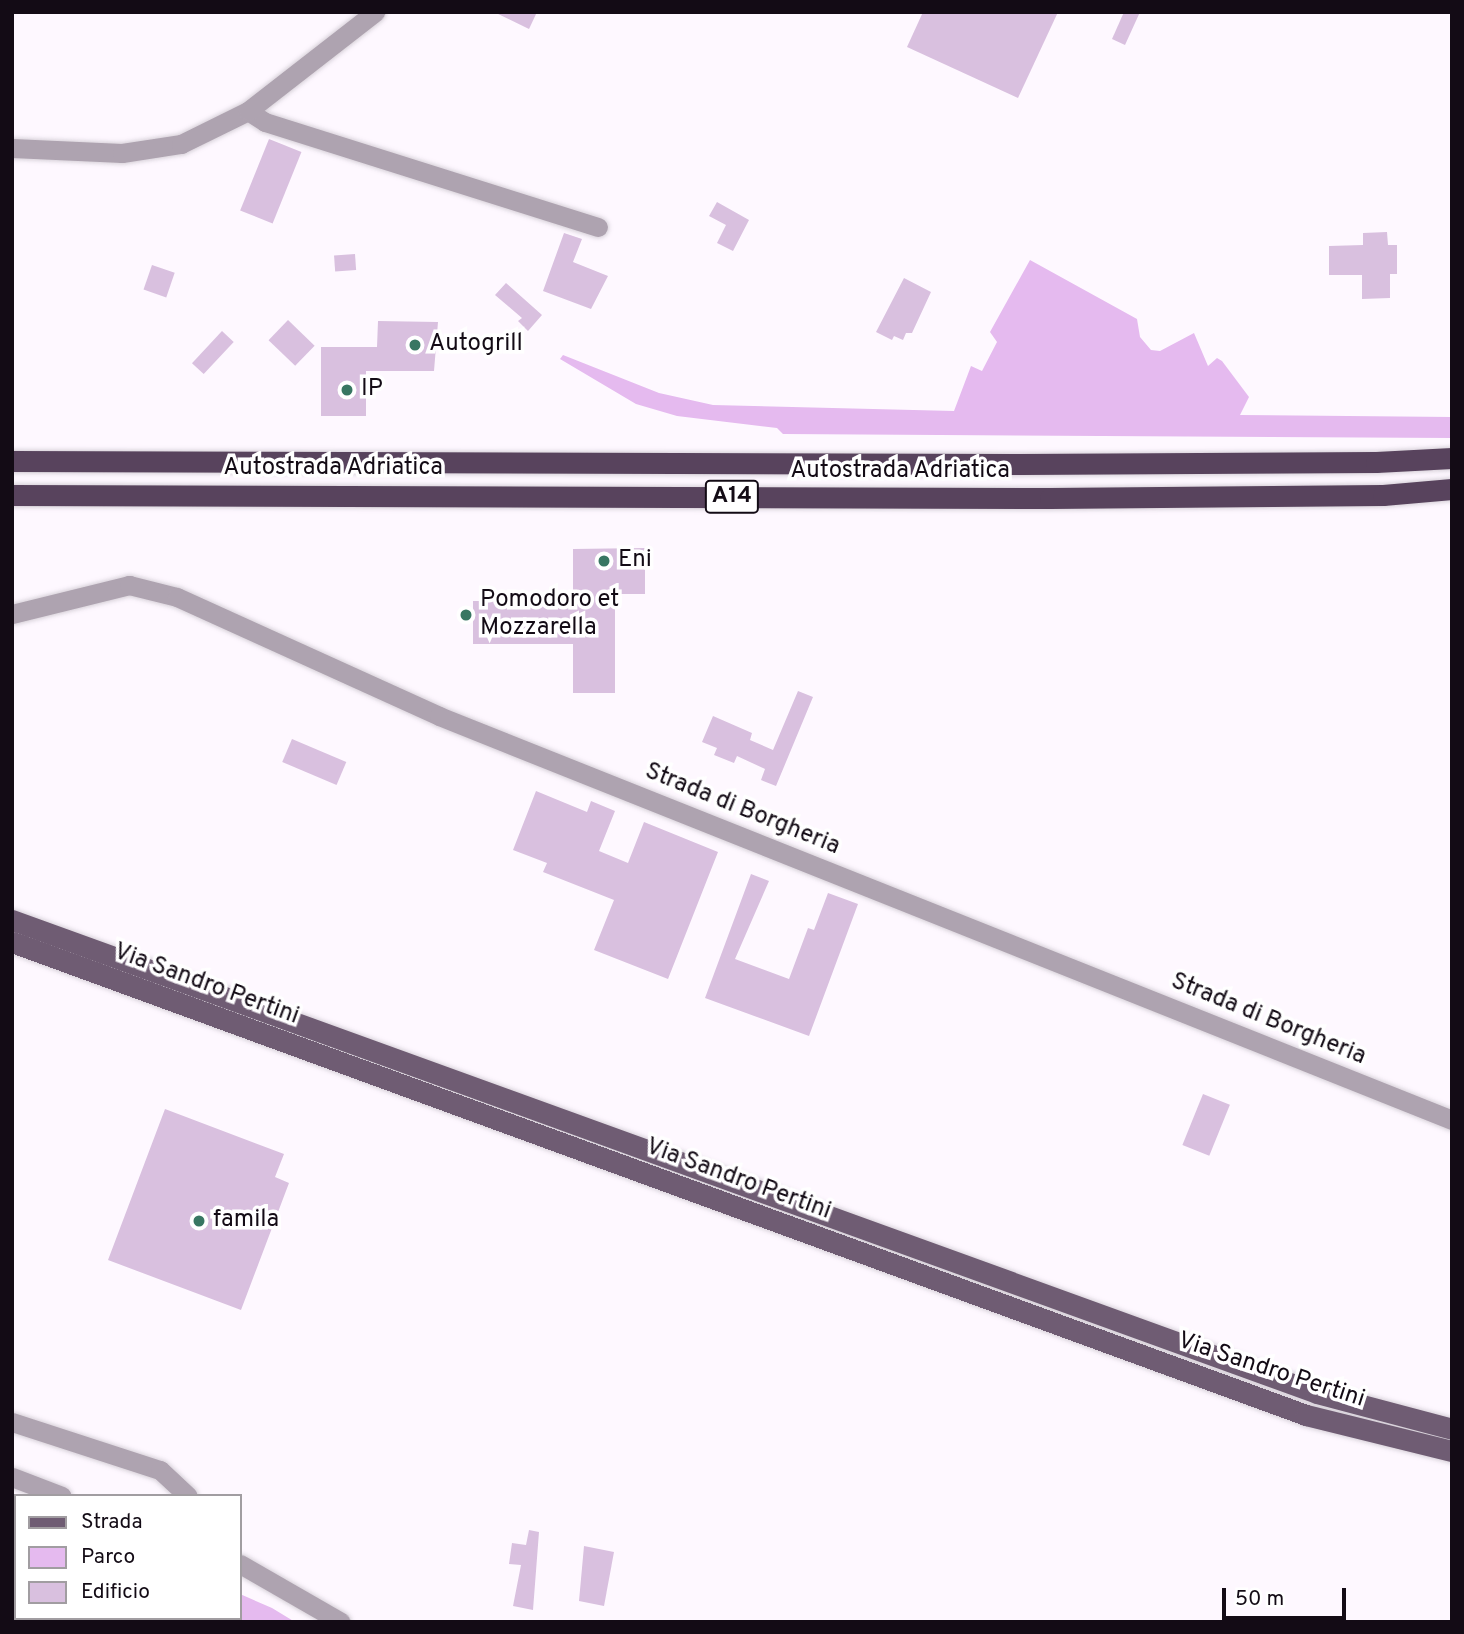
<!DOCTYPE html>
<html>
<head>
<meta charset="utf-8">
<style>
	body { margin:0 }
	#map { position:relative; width:1464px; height:1634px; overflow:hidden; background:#fef8ff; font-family:Overpass,sans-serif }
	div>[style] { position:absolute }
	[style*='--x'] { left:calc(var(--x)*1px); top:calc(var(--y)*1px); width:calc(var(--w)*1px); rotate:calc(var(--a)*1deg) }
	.green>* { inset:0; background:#e5baef }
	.building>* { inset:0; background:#d9c0df; transform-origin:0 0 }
	.roads { filter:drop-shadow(0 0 2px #d8d2da) drop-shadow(0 0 2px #d8d2da) }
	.minor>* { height:19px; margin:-9.5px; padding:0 9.5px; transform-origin:9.5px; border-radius:9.5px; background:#aea3b0 }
	.major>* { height:21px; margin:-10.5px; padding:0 10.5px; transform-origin:10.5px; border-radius:10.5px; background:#6f5c73 }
	.highway>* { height:21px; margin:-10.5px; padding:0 10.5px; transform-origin:10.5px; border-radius:10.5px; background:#58435d }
	.dots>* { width:19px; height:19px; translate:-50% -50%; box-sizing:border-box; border:4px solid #fff; border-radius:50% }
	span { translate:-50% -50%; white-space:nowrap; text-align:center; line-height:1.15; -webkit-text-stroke:7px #fff; paint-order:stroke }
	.shield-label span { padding:2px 5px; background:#fff; border:2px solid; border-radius:5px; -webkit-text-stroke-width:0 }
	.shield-label { font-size:23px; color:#130b15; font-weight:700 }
	.poi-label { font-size:24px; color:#130b15 }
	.left { translate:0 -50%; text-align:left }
	.street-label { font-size:24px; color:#130b15 }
	.frame { position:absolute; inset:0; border:14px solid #130b15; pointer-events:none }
	.legend { position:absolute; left:14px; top:1494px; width:228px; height:126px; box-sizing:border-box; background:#fff; border:2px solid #a19da1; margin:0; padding:9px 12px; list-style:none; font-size:21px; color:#130b15 }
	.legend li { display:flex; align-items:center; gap:14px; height:35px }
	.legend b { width:35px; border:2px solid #a19da1 }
	.scale { position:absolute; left:1222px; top:1588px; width:124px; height:32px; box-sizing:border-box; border:4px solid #130b15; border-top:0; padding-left:9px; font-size:21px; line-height:24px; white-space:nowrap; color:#130b15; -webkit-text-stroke:5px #fff; paint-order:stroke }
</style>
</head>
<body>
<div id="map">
	<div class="green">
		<i style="clip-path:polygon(1030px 260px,1137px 319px,1140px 337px,1151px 350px,1160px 351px,1194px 333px,1208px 366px,1217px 358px,1222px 361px,1249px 397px,1240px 415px,1452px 417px,1452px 438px,783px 434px,777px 428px,677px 416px,636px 404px,560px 359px,563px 355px,659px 393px,713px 405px,954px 411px,971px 366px,982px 371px,997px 342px,990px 332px)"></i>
		<i style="clip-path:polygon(240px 1594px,272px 1608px,295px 1622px,209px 1622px,240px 1618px)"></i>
	</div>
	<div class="building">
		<i style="clip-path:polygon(494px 12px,537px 12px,529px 29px)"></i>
		<i style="clip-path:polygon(923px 12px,1058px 12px,1018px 98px,907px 47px)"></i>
		<i style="clip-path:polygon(1124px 12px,1140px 12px,1125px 45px,1112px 39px)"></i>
		<i style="left:269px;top:139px;width:35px;height:77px;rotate:22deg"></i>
		<i style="clip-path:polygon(717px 202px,749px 220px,733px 251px,717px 243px,726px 225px,709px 216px)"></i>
		<i style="clip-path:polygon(1387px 232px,1388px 245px,1397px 245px,1397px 274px,1390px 274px,1390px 298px,1362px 299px,1362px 275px,1329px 275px,1329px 246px,1363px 245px,1363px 233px)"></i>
		<i style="clip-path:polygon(564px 233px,582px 239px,573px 262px,608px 276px,591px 309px,543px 291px)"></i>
		<i style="left:355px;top:254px;width:16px;height:21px;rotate:86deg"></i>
		<i style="left:152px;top:265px;width:24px;height:26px;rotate:19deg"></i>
		<i style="clip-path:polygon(904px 278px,931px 292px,912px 333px,906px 333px,903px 340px,894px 336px,892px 340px,876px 332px)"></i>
		<i style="clip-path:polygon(506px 283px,542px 315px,528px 331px,518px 321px,522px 318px,495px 295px)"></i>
		<i style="left:288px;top:320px;width:37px;height:28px;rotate:44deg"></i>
		<i style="clip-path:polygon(378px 321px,438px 322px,434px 371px,366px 371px,366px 416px,321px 416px,321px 347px,377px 347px)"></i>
		<i style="left:222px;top:331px;width:16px;height:44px;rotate:43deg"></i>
		<i style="clip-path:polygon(645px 548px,645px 594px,615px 594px,615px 693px,573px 693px,573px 644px,473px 644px,473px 601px,573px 601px,573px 549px)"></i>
		<i style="clip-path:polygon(798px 691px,813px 697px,776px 786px,761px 780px,765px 769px,737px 756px,734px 763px,714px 755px,717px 748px,702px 742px,713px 716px,752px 733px,750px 740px,773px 750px)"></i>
		<i style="left:292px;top:739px;width:59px;height:25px;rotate:23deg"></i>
		<i style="clip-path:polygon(536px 791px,587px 812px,591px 801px,615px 811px,599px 851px,628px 863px,644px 822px,718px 852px,668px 979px,594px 950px,614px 900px,543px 872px,547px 863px,513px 850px)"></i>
		<i style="clip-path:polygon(751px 874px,769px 881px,735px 959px,789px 979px,808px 928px,814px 930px,828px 893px,858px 904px,809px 1036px,705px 998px)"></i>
		<i style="left:1203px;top:1094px;width:29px;height:55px;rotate:22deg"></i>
		<i style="clip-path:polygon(165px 1109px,284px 1154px,275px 1177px,289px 1183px,241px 1310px,108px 1260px)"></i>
		<i style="clip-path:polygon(529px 1530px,539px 1532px,533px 1610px,513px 1606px,521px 1565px,509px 1564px,512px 1543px,526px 1545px)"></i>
		<i style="clip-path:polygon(584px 1546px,614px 1552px,604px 1606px,579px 1601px)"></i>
	</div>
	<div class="roads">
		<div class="minor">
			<i style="--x:248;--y:111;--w:20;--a:33"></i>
			<i style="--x:265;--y:122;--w:349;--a:17.5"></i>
			<i style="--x:12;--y:148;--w:110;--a:2.6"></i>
			<i style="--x:122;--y:153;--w:60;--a:-8.7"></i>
			<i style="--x:181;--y:144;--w:75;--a:-26.2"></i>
			<i style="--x:248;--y:111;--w:161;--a:-37.9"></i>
			<i style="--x:12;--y:614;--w:121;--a:-13.9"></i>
			<i style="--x:129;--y:585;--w:49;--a:14"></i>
			<i style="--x:177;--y:597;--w:288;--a:24.4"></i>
			<i style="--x:439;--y:716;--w:1091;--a:21.74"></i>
			<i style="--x:12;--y:1422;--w:156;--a:18"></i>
			<i style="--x:160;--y:1470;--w:38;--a:43"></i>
			<i style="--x:12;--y:1477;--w:53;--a:20.8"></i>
			<i style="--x:240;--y:1564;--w:116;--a:29.9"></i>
		</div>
		<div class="major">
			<i style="--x:12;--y:920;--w:1388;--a:19.92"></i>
			<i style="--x:1317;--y:1393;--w:140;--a:14.9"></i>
			<i style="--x:12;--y:942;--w:1378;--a:20.08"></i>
			<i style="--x:1306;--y:1415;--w:150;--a:13.9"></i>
		</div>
		<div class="highway">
			<i style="--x:12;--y:461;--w:997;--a:0.17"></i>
			<i style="--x:1009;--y:464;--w:367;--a:-0.3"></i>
			<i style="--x:1376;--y:462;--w:76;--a:-3"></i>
			<i style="--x:12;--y:495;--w:1038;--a:0.17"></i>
			<i style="--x:1050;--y:498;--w:333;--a:-0.5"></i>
			<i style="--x:1383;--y:495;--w:69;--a:-5"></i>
		</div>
	</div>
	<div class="dots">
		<i style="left:415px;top:345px;background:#387662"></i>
		<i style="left:347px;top:390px;background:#387662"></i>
		<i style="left:604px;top:561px;background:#387662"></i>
		<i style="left:466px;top:615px;background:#387662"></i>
		<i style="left:199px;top:1221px;background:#387662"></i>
	</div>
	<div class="shield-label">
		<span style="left:732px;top:497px">A14</span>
	</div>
	<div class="poi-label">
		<span class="left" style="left:429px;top:345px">Autogrill</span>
		<span class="left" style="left:361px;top:390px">IP</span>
		<span class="left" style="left:618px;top:561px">Eni</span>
		<span class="left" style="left:480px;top:615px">Pomodoro et<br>Mozzarella</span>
		<span class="left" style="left:213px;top:1221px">famila</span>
	</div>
	<div class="street-label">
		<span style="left:333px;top:469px">Autostrada Adriatica</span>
		<span style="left:900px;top:472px">Autostrada Adriatica</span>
		<span style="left:742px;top:810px;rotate:22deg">Strada di Borgheria</span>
		<span style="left:206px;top:985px;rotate:20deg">Via Sandro Pertini</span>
		<span style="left:1268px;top:1020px;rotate:22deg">Strada di Borgheria</span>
		<span style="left:738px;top:1180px;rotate:20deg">Via Sandro Pertini</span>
		<span style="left:1271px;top:1371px;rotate:18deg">Via Sandro Pertini</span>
	</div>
	<div class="frame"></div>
	<ul class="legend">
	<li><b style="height:9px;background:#6f5c73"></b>Strada</li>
	<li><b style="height:19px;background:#e5baef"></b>Parco</li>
	<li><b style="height:19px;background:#d9c0df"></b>Edificio</li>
	</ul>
	<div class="scale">50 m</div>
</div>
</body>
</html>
